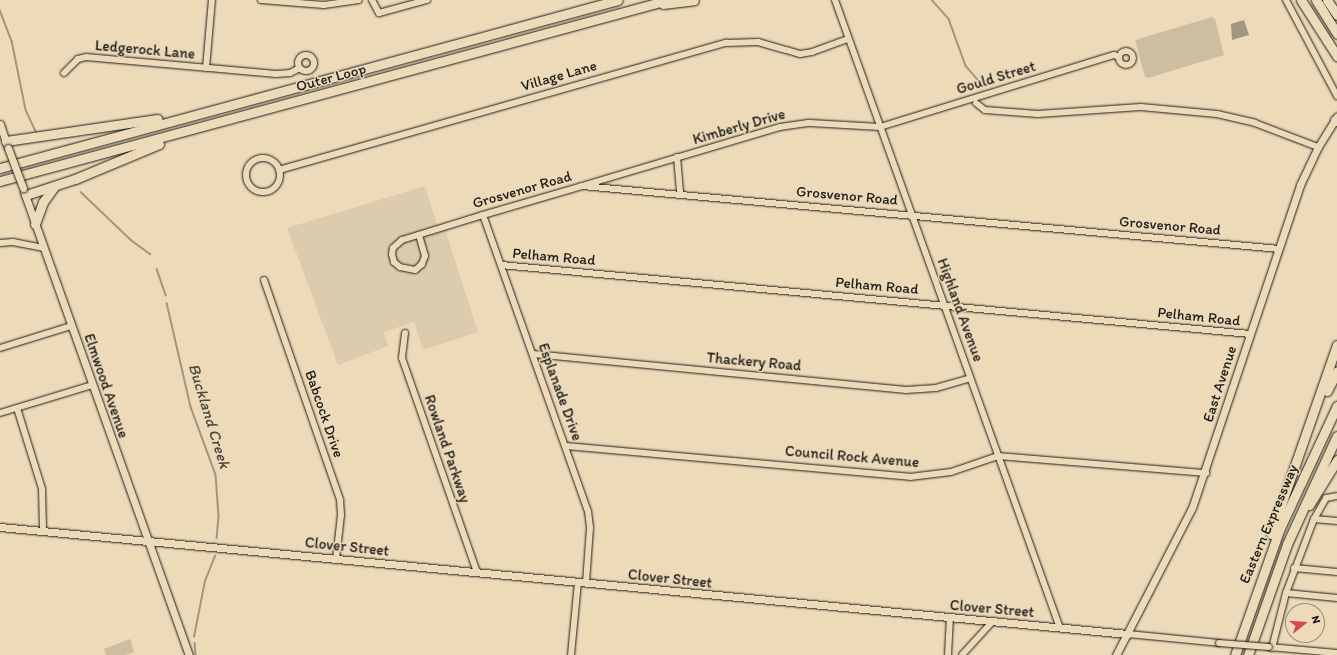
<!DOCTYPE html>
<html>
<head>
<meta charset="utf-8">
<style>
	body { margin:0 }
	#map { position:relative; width:1337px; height:655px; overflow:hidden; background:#ecdab8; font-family:Itim,sans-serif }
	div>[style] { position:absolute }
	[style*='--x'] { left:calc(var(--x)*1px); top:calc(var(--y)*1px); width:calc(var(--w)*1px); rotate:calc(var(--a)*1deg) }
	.built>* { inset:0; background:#dcccad }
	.green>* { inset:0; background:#cebea1 }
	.water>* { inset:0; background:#a29680 }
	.stream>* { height:1.5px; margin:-0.75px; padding:0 0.75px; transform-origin:0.75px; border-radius:0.75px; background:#a29680 }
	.roads { filter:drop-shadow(0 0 1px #1c1c1c) drop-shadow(0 0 1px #1c1c1c) }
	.minor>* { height:6px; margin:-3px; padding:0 3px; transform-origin:3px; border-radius:3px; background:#ecdab8 }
	.minor>.ring { margin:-3px; padding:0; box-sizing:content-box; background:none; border:6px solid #ecdab8; border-radius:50% }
	.major>* { height:7px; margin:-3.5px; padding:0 3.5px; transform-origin:3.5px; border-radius:3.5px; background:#ecdab8 }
	.highway>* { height:9px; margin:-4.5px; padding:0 4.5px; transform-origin:4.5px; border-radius:4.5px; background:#ecdab8 }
	.bridges { filter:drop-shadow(0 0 1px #1c1c1c) drop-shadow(0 0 1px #1c1c1c) }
	.minor-bridge>* { height:6px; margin:-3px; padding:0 3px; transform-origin:3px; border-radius:3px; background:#ecdab8 }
	.major-bridge>* { height:7px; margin:-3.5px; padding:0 3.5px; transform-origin:3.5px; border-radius:3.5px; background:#ecdab8 }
	span { translate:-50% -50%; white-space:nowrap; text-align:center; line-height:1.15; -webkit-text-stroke:3px #ecdab8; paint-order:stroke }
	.street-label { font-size:15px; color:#1c1c1c }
	.water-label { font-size:16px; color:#4b473f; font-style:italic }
	.north { position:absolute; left:1285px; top:603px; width:40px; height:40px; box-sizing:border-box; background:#ecdab8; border:1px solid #998e7a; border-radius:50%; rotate:73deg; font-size:11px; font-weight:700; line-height:16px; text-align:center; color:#1c1c1c }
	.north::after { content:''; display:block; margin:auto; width:14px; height:18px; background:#d1495b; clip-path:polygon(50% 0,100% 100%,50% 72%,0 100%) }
</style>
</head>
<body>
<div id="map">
	<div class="built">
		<i style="clip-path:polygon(425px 186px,437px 225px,443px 223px,478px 332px,423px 350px,414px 322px,384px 332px,388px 346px,338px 365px,287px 228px)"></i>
	</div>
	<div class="green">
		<i style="clip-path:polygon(1212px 17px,1215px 19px,1224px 55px,1148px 78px,1145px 77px,1135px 40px)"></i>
		<i style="clip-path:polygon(130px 639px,134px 652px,126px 655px,106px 655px,104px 649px)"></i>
	</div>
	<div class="water">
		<i style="clip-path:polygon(1244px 20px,1249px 35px,1232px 40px,1231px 24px)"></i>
	</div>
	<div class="stream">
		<i style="--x:932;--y:0;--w:25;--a:48"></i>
		<i style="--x:949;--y:19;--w:50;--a:70.1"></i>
		<i style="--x:966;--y:66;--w:20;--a:49"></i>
		<i style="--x:0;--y:10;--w:33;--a:69"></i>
		<i style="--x:12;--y:41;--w:70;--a:78.5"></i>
		<i style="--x:26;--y:110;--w:23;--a:65"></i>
		<i style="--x:81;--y:192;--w:69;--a:43.8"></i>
		<i style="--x:131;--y:240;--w:24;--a:36"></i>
		<i style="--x:157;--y:269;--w:28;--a:71"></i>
		<i style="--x:167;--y:303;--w:107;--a:77"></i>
		<i style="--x:191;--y:407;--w:72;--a:69.8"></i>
		<i style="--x:216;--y:475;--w:41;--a:85.8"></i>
		<i style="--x:219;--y:516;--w:22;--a:95"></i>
		<i style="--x:194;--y:637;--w:57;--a:-78.9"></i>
		<i style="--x:205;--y:581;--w:27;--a:-68"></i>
		<i style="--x:195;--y:643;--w:12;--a:85"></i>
	</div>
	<div class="roads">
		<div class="minor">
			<i style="--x:261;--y:0;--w:63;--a:4.5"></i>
			<i style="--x:324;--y:5;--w:35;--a:-8"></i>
			<i style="--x:372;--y:0;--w:15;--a:62"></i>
			<i style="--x:379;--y:13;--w:50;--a:-15.2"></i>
			<i style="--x:835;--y:0;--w:667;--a:70.29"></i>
			<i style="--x:1286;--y:0;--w:109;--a:62"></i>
			<i class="ring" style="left:1119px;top:51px;width:8px;height:8px"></i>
			<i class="ring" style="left:298px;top:55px;width:10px;height:10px"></i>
			<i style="--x:206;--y:68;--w:68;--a:-85"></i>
			<i style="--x:64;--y:73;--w:20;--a:-45"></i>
			<i style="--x:78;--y:59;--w:8;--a:-14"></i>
			<i style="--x:86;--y:57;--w:191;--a:5.1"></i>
			<i style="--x:276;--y:74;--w:14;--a:-4"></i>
			<i style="--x:290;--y:73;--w:11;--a:-27"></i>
			<i style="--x:976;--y:103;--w:11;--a:38"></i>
			<i style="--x:985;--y:110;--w:53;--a:4.3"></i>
			<i style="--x:1038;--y:114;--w:103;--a:-3.9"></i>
			<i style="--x:1141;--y:107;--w:76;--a:5.3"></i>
			<i style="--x:1217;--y:114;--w:39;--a:13"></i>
			<i style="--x:1255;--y:123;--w:67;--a:20.9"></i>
			<i style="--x:677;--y:157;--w:37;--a:85"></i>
			<i class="ring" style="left:246px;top:158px;width:28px;height:28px"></i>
			<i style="--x:279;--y:170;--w:465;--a:-15.9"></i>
			<i style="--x:726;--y:43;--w:32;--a:-2"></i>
			<i style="--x:758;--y:42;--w:44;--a:15.9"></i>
			<i style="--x:800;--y:54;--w:12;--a:-9"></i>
			<i style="--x:812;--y:52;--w:38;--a:-20"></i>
			<i style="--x:585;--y:185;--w:203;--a:-16.6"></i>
			<i style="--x:780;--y:127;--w:30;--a:-8"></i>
			<i style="--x:810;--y:123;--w:70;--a:3.3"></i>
			<i style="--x:880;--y:127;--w:245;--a:-17.1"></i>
			<i style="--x:1114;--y:55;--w:5;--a:22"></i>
			<i style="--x:483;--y:215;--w:314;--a:70.5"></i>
			<i style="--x:588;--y:511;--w:17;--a:83"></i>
			<i style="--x:590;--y:528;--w:55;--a:94.2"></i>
			<i style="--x:419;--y:235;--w:22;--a:74"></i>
			<i style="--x:425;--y:256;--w:9;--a:111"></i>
			<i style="--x:422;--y:264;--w:9;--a:139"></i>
			<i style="--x:415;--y:270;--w:15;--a:-169"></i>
			<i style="--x:400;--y:267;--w:8;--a:-140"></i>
			<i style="--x:394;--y:262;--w:8;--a:-104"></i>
			<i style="--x:392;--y:254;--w:6;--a:-81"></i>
			<i style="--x:393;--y:248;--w:12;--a:-42"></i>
			<i style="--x:402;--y:240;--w:85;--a:-17.2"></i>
			<i style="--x:483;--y:215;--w:103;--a:-16.3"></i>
			<i style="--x:582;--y:186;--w:700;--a:5.16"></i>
			<i style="--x:0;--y:243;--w:13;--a:-4"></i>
			<i style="--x:13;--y:242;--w:32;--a:11"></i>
			<i style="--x:501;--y:265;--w:752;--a:5.26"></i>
			<i style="--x:264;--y:280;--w:233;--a:70.9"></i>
			<i style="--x:340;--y:500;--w:15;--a:86"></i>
			<i style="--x:341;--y:515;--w:44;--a:96.5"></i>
			<i style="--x:405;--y:333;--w:25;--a:97"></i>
			<i style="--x:402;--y:358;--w:227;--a:70.7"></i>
			<i style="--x:0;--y:348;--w:74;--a:-17.2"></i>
			<i style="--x:533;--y:354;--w:375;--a:5.5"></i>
			<i style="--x:906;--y:390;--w:30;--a:-4"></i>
			<i style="--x:936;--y:388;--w:35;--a:-16"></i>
			<i style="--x:17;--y:408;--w:85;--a:72.8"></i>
			<i style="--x:42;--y:489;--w:42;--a:88.6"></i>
			<i style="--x:0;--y:413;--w:96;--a:-16.9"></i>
			<i style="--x:566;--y:446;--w:345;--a:5.1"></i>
			<i style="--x:910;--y:477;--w:41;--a:-7"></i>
			<i style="--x:951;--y:472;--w:50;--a:-18.8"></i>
			<i style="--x:998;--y:456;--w:209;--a:4.7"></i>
			<i style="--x:1314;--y:519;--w:23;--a:5"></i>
			<i style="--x:1294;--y:568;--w:43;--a:5.3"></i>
			<i style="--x:1286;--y:593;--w:51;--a:5.6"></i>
			<i style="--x:1128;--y:634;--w:91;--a:5.6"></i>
			<i style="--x:1269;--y:647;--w:68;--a:5"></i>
			<i style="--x:1272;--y:648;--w:57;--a:-75.7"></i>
			<i style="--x:1286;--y:593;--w:79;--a:-69.3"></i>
			<i style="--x:1314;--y:519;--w:24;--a:-60"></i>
			<i style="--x:1326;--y:498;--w:11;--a:-10"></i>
			<i style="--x:571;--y:655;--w:73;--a:-84.5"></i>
			<i style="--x:948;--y:655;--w:37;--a:-87"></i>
			<i style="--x:962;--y:655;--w:45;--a:-47.7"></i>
		</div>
		<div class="major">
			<i style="--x:0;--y:124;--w:22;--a:72"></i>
			<i style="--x:24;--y:192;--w:492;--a:70.4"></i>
			<i style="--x:0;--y:527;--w:1133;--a:5.42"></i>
			<i style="--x:1116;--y:655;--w:165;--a:-62.7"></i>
			<i style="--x:1192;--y:508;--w:341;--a:-71.5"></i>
			<i style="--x:1300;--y:185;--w:42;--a:-64.7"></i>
			<i style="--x:1318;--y:147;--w:36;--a:-58"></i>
		</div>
		<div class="highway">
			<i style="--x:1301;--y:0;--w:67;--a:57.3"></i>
			<i style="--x:1316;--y:0;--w:40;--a:58"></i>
			<i style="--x:1327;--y:0;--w:18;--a:56"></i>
			<i style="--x:663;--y:4;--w:31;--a:-7"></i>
			<i style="--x:1335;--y:120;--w:2;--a:27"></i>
			<i style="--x:6;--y:141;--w:153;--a:-8.3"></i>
			<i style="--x:0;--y:168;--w:640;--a:-15.21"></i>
			<i style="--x:0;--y:181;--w:692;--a:-15.16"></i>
			<i style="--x:26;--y:195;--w:52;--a:-18.1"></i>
			<i style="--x:75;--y:179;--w:91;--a:-22.6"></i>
			<i style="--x:35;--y:224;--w:23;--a:-70"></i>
			<i style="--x:43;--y:202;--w:19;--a:-54"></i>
			<i style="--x:1327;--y:391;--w:22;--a:-63"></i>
			<i style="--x:1309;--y:505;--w:53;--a:-58.1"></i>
			<i style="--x:1271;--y:534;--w:200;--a:-70.8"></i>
			<i style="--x:1235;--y:655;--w:135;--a:-70.5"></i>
			<i style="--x:1280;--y:528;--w:135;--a:-65"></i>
			<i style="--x:1248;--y:655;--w:118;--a:-70.6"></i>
			<i style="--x:1287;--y:544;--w:119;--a:-65.2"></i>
		</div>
	</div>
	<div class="bridges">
		<div class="minor-bridge">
			<i style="--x:1219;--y:643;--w:50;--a:4.6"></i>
		</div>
		<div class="major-bridge">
			<i style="--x:8;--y:148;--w:43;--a:69.4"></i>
		</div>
	</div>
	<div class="street-label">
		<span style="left:145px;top:50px;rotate:5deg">Ledgerock Lane</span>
		<span style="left:559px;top:76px;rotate:-16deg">Village Lane</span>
		<span style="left:331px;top:78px;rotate:-15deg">Outer Loop</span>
		<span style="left:996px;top:78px;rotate:-17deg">Gould Street</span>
		<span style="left:739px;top:127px;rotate:-16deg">Kimberly Drive</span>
		<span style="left:522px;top:190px;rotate:-16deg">Grosvenor Road</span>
		<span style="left:847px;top:196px;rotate:5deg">Grosvenor Road</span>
		<span style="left:1170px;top:226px;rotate:5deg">Grosvenor Road</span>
		<span style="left:554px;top:257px;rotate:5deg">Pelham Road</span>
		<span style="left:877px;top:286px;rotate:5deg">Pelham Road</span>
		<span style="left:960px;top:310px;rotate:70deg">Highland Avenue</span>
		<span style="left:1199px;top:317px;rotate:6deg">Pelham Road</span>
		<span style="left:754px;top:362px;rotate:5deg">Thackery Road</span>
		<span style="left:1220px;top:384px;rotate:-72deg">East Avenue</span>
		<span style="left:106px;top:386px;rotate:71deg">Elmwood Avenue</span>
		<span style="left:560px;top:392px;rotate:70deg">Esplanade Drive</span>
		<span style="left:324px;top:414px;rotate:71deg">Babcock Drive</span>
		<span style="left:447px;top:449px;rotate:71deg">Rowland Parkway</span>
		<span style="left:852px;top:457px;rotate:5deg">Council Rock Avenue</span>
		<span style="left:1269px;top:524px;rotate:-67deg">Eastern Expressway</span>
		<span style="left:347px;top:547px;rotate:6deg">Clover Street</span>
		<span style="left:670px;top:579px;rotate:6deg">Clover Street</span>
		<span style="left:992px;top:609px;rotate:5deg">Clover Street</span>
	</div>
	<div class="water-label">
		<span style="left:209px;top:416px;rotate:73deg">Buckland Creek</span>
	</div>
	<div class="north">N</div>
</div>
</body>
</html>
